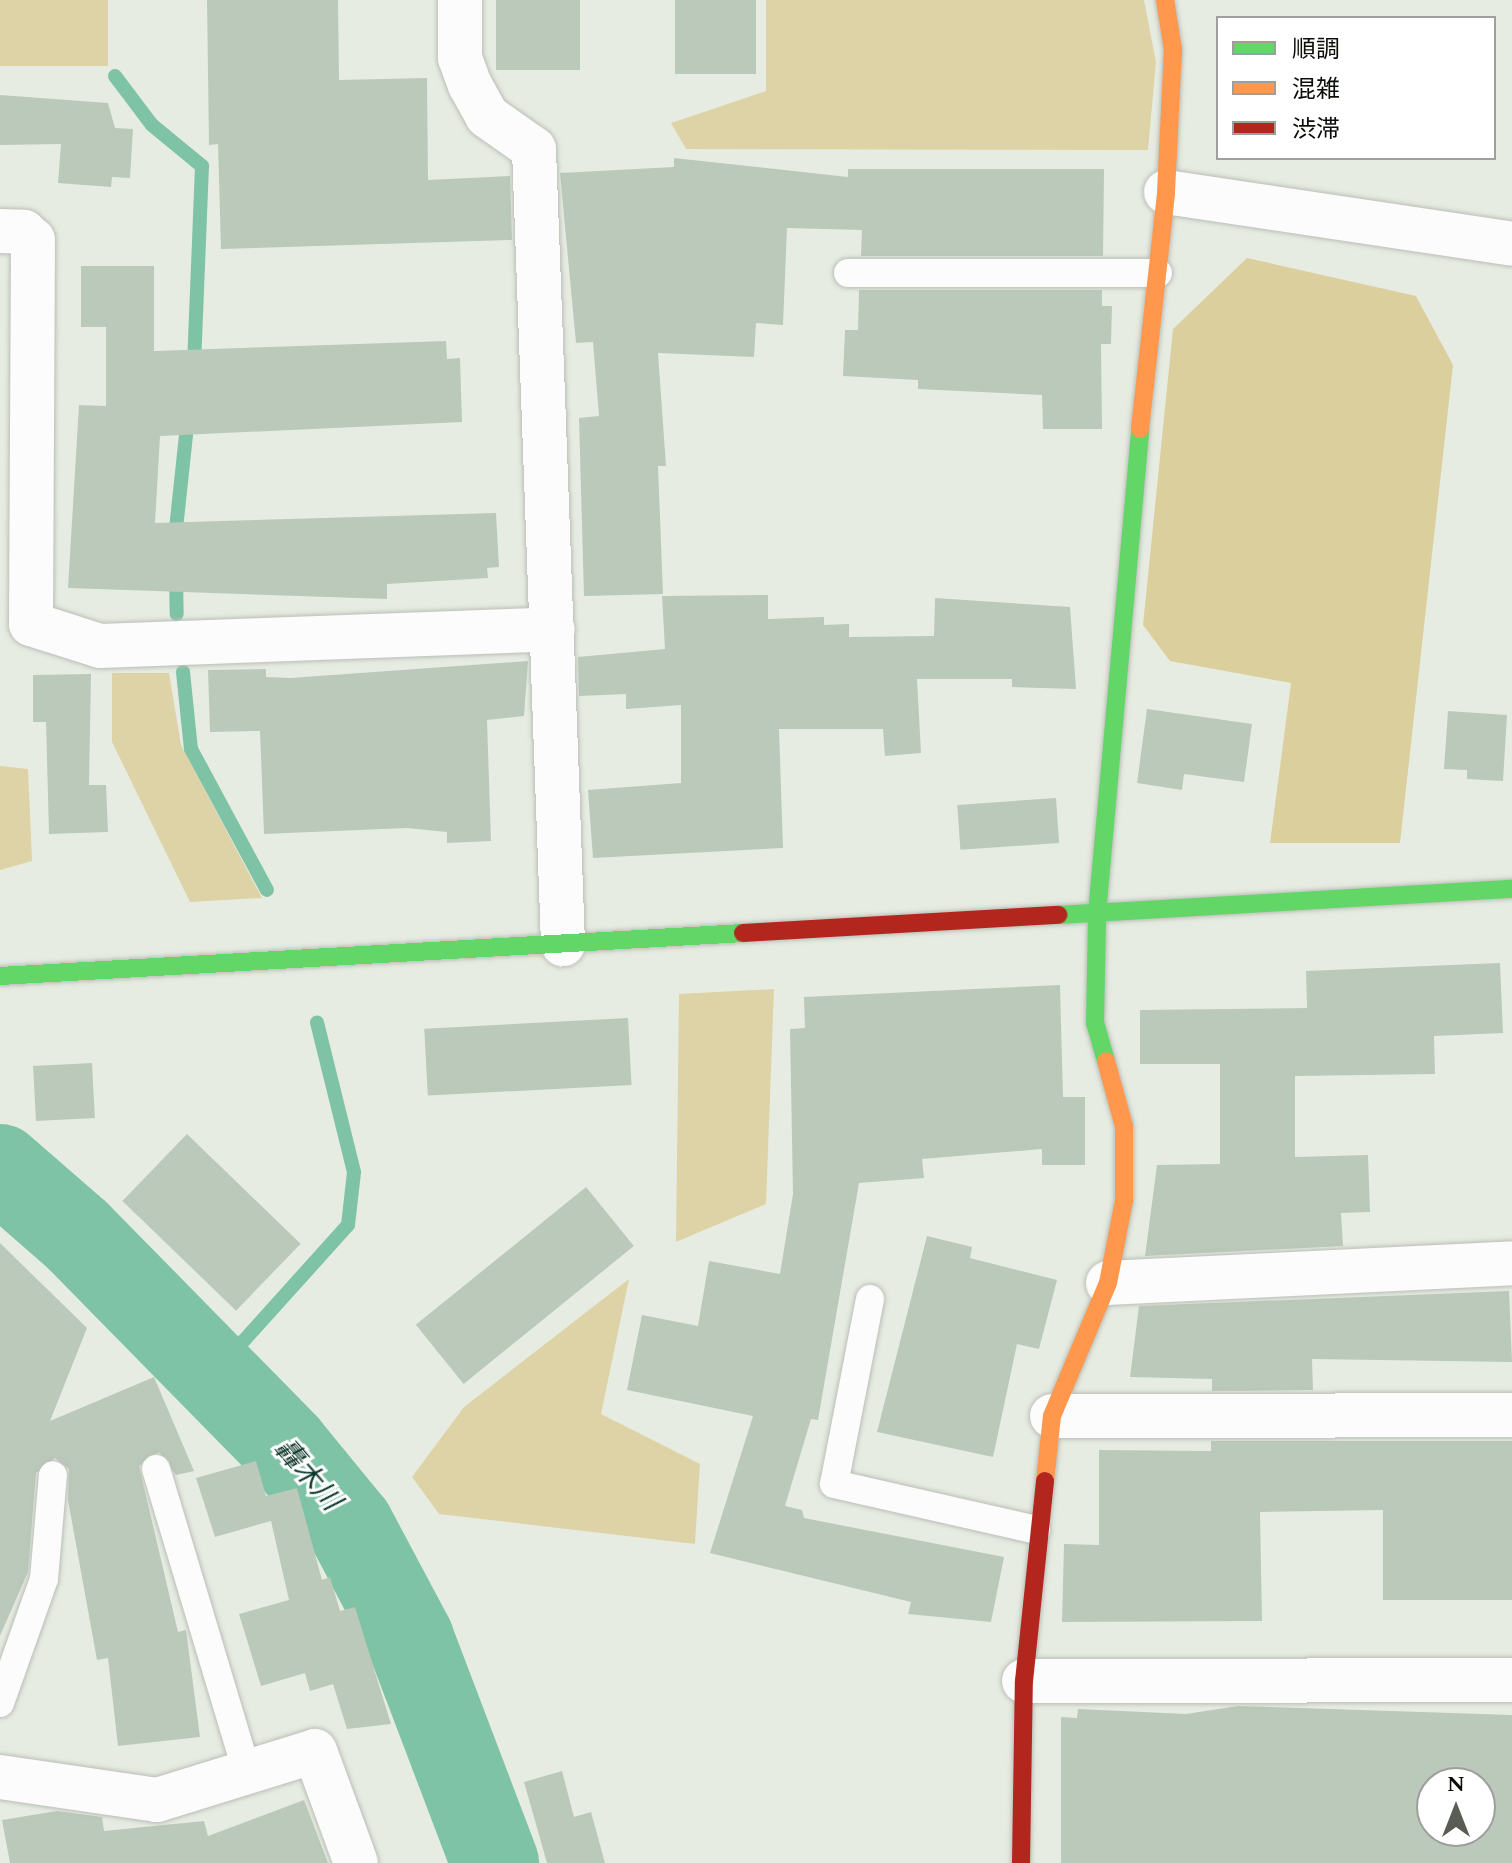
<!DOCTYPE html>
<html>
<head>
<meta charset="utf-8">
<style>
	body { margin:0 }
	#map { position:relative; width:1512px; height:1863px; overflow:hidden; background:#e7ece2; font-family:Spectral,"Noto Sans JP",serif }
	div>[style] { position:absolute }
	[style*='--x'] { left:calc(var(--x)*1px); top:calc(var(--y)*1px); width:calc(var(--w)*1px); rotate:calc(var(--a)*1deg) }
	.green>* { inset:0; background:#ddd3a6; transform-origin:0 0 }
	.forest>* { inset:0; background:#dbcf9e }
	.stream>* { height:14px; margin:-7px; padding:0 7px; transform-origin:7px; border-radius:7px; background:#7fc3a6 }
	.river>* { height:88px; margin:-44px; padding:0 44px; transform-origin:44px; border-radius:44px; background:#7fc3a6 }
	.building>* { inset:0; background:#bac9ba; transform-origin:0 0 }
	.roads { filter:drop-shadow(0 0 2px #babeb7) drop-shadow(0 0 2px #babeb7) }
	.lane>* { height:28px; margin:-14px; padding:0 14px; transform-origin:14px; border-radius:14px; background:#fbfcfb }
	.street>* { height:44px; margin:-22px; padding:0 22px; transform-origin:22px; border-radius:22px; background:#fbfcfb }
	.fast>* { height:18px; margin:-9px; padding:0 9px; transform-origin:9px; border-radius:9px; background:#63d668 }
	.slow>* { height:18px; margin:-9px; padding:0 9px; transform-origin:9px; border-radius:9px; background:#ff974d }
	.jam>* { height:18px; margin:-9px; padding:0 9px; transform-origin:9px; border-radius:9px; background:#b3261e }
	span { translate:-50% -50%; white-space:nowrap; text-align:center; line-height:1.15; -webkit-text-stroke:6px #fff; paint-order:stroke }
	.water-label { font-size:28px; color:#0e3829; font-style:italic }
	.legend { position:absolute; left:1216px; top:16px; width:280px; height:144px; box-sizing:border-box; background:#fff; border:2px solid #9d9f9c; margin:0; padding:10px 14px; list-style:none; font-size:24px; color:#0b0e08 }
	.legend li { display:flex; align-items:center; gap:16px; height:40px }
	.legend b { width:40px; border:2px solid #9d9f9c }
	.north { position:absolute; left:1416px; top:1767px; width:80px; height:80px; box-sizing:border-box; background:#fff; border:2px solid #9d9f9c; border-radius:50%; rotate:0deg; font-size:22px; font-weight:700; line-height:32px; text-align:center; color:#0b0e08 }
	.north::after { content:''; display:block; margin:auto; width:28px; height:36px; background:#585c54; clip-path:polygon(50% 0,100% 100%,50% 72%,0 100%) }
</style>
</head>
<body>
<div id="map">
	<div class="green">
		<i style="left:0;top:0;width:108px;height:66px"></i>
		<i style="clip-path:polygon(766px 0,1144px 0,1156px 62px,1148px 150px,686px 149px,671px 123px,766px 91px)"></i>
		<i style="clip-path:polygon(112px 673px,169px 673px,181px 745px,262px 898px,190px 902px,112px 742px)"></i>
		<i style="clip-path:polygon(0 766px,28px 769px,32px 861px,0 870px)"></i>
		<i style="clip-path:polygon(774px 989px,766px 1204px,676px 1242px,679px 994px)"></i>
		<i style="clip-path:polygon(629px 1279px,601px 1414px,700px 1464px,695px 1544px,439px 1514px,412px 1477px,464px 1407px)"></i>
	</div>
	<div class="forest">
		<i style="clip-path:polygon(1247px 258px,1416px 296px,1453px 365px,1400px 843px,1270px 843px,1291px 683px,1170px 661px,1143px 625px,1173px 329px)"></i>
	</div>
	<div class="stream">
		<i style="--x:115;--y:76;--w:61;--a:52.9"></i>
		<i style="--x:152;--y:125;--w:65;--a:39.4"></i>
		<i style="--x:202;--y:166;--w:201;--a:92.3"></i>
		<i style="--x:175;--y:538;--w:123;--a:-83.9"></i>
		<i style="--x:176;--y:575;--w:39;--a:89"></i>
		<i style="--x:183;--y:672;--w:77;--a:84.1"></i>
		<i style="--x:191;--y:749;--w:160;--a:61.7"></i>
		<i style="--x:239;--y:1346;--w:163;--a:-48"></i>
		<i style="--x:348;--y:1225;--w:53;--a:-83.5"></i>
		<i style="--x:354;--y:1172;--w:154;--a:-103.9"></i>
	</div>
	<div class="river">
		<i style="--x:0;--y:1168;--w:102;--a:41"></i>
		<i style="--x:77;--y:1235;--w:297;--a:45.5"></i>
		<i style="--x:285;--y:1447;--w:102;--a:50.6"></i>
		<i style="--x:350;--y:1526;--w:128;--a:62"></i>
		<i style="--x:410;--y:1639;--w:240;--a:69.2"></i>
	</div>
	<div class="building">
		<i style="clip-path:polygon(207px 0,338px 0,339px 80px,427px 78px,428px 180px,510px 176px,512px 240px,221px 249px,218px 144px,209px 145px)"></i>
		<i style="left:496px;top:0;width:84px;height:70px"></i>
		<i style="left:675px;top:0;width:81px;height:74px"></i>
		<i style="clip-path:polygon(0 95px,108px 103px,115px 128px,133px 129px,130px 178px,112px 177px,111px 187px,58px 183px,61px 144px,0 145px)"></i>
		<i style="clip-path:polygon(674px 158px,848px 177px,848px 169px,1104px 169px,1103px 256px,861px 256px,862px 230px,787px 228px,783px 325px,756px 323px,754px 357px,658px 353px,666px 466px,658px 466px,663px 594px,584px 596px,579px 418px,599px 416px,593px 342px,576px 343px,560px 173px,674px 167px)"></i>
		<i style="clip-path:polygon(81px 266px,154px 266px,154px 351px,446px 341px,447px 359px,460px 358px,462px 422px,160px 436px,155px 523px,496px 513px,499px 567px,487px 568px,488px 578px,387px 584px,387px 599px,68px 588px,79px 405px,106px 406px,106px 327px,81px 327px)"></i>
		<i style="clip-path:polygon(859px 290px,1102px 290px,1102px 306px,1112px 306px,1111px 344px,1101px 344px,1102px 429px,1043px 429px,1042px 395px,918px 389px,918px 380px,843px 376px,845px 330px,858px 330px)"></i>
		<i style="clip-path:polygon(768px 595px,768px 619px,824px 617px,824px 625px,849px 624px,849px 637px,934px 636px,935px 598px,1070px 607px,1076px 689px,1012px 687px,1012px 679px,917px 679px,921px 753px,885px 756px,883px 729px,779px 729px,783px 848px,593px 858px,588px 790px,681px 783px,681px 705px,626px 709px,626px 694px,579px 696px,578px 657px,665px 649px,662px 596px)"></i>
		<i style="clip-path:polygon(528px 661px,524px 716px,487px 720px,491px 841px,447px 843px,447px 832px,407px 828px,264px 834px,260px 731px,210px 732px,208px 670px,266px 669px,266px 677px,291px 678px)"></i>
		<i style="clip-path:polygon(91px 674px,89px 785px,106px 785px,108px 832px,49px 834px,46px 722px,33px 722px,33px 675px)"></i>
		<i style="clip-path:polygon(1147px 709px,1252px 724px,1244px 782px,1184px 774px,1182px 790px,1137px 783px)"></i>
		<i style="clip-path:polygon(1448px 711px,1507px 715px,1503px 781px,1467px 779px,1467px 770px,1444px 769px)"></i>
		<i style="left:1056px;top:798px;width:45px;height:99px;rotate:86deg"></i>
		<i style="clip-path:polygon(1500px 963px,1503px 1033px,1434px 1036px,1435px 1074px,1295px 1076px,1295px 1157px,1368px 1155px,1370px 1212px,1341px 1213px,1343px 1246px,1145px 1256px,1157px 1165px,1220px 1164px,1220px 1064px,1140px 1064px,1140px 1010px,1307px 1008px,1306px 971px)"></i>
		<i style="clip-path:polygon(1060px 985px,1063px 1097px,1085px 1097px,1085px 1165px,1042px 1165px,1042px 1149px,922px 1159px,924px 1178px,859px 1183px,818px 1420px,811px 1419px,785px 1506px,802px 1510px,804px 1518px,1004px 1557px,991px 1622px,908px 1614px,911px 1602px,710px 1553px,753px 1416px,627px 1390px,642px 1315px,698px 1326px,709px 1261px,780px 1274px,793px 1194px,790px 1029px,805px 1028px,804px 997px)"></i>
		<i style="left:628px;top:1018px;width:67px;height:204px;rotate:87deg"></i>
		<i style="left:92px;top:1063px;width:55px;height:59px;rotate:87deg"></i>
		<i style="left:187px;top:1134px;width:158px;height:93px;rotate:44deg"></i>
		<i style="left:586px;top:1187px;width:76px;height:219px;rotate:51deg"></i>
		<i style="clip-path:polygon(927px 1236px,972px 1247px,970px 1258px,1057px 1280px,1039px 1349px,1017px 1344px,993px 1457px,877px 1432px)"></i>
		<i style="clip-path:polygon(0 1243px,87px 1328px,50px 1421px,154px 1377px,194px 1471px,176px 1475px,159px 1452px,139px 1466px,178px 1632px,186px 1630px,200px 1737px,118px 1746px,108px 1658px,97px 1660px,68px 1500px,69px 1469px,55px 1458px,36px 1473px,28px 1572px,0 1636px)"></i>
		<i style="clip-path:polygon(1509px 1291px,1512px 1362px,1312px 1359px,1313px 1390px,1212px 1391px,1212px 1379px,1130px 1377px,1139px 1306px)"></i>
		<i style="clip-path:polygon(1211px 1441px,1512px 1441px,1512px 1600px,1383px 1600px,1383px 1510px,1260px 1512px,1262px 1621px,1062px 1622px,1064px 1544px,1099px 1545px,1099px 1450px,1211px 1451px)"></i>
		<i style="clip-path:polygon(256px 1461px,266px 1496px,297px 1488px,322px 1580px,330px 1577px,340px 1611px,355px 1607px,391px 1724px,347px 1729px,333px 1684px,310px 1691px,305px 1673px,261px 1686px,239px 1614px,289px 1600px,271px 1521px,215px 1537px,196px 1478px)"></i>
		<i style="clip-path:polygon(evenodd,1238px 1706px,1512px 1715px,1512px 1863px,1061px 1863px,1061px 1717px,1077px 1718px,1078px 1709px,1186px 1714px,1238px 1706px,1432px 1783px,1480px 1783px,1480px 1831px,1432px 1831px,1432px 1783px)"></i>
		<i style="clip-path:polygon(562px 1771px,574px 1817px,591px 1812px,605px 1863px,547px 1863px,524px 1782px)"></i>
		<i style="clip-path:polygon(304px 1800px,328px 1863px,10px 1863px,2px 1820px,57px 1811px,102px 1817px,104px 1831px,204px 1821px,208px 1836px)"></i>
	</div>
	<div class="roads">
		<div class="lane">
			<i style="--x:848;--y:273;--w:310;--a:0"></i>
			<i style="--x:870;--y:1299;--w:188;--a:101"></i>
			<i style="--x:834;--y:1484;--w:207;--a:12.8"></i>
			<i style="--x:156;--y:1469;--w:316;--a:73.3"></i>
			<i style="--x:0;--y:1703;--w:132;--a:-70.5"></i>
			<i style="--x:44;--y:1579;--w:104;--a:-85.1"></i>
		</div>
		<div class="street">
			<i style="--x:460;--y:0;--w:58;--a:90"></i>
			<i style="--x:460;--y:58;--w:29;--a:70"></i>
			<i style="--x:470;--y:85;--w:35;--a:61"></i>
			<i style="--x:487;--y:116;--w:57;--a:35.1"></i>
			<i style="--x:534;--y:149;--w:796;--a:87.91"></i>
			<i style="--x:1166;--y:192;--w:350;--a:8.5"></i>
			<i style="--x:0;--y:231;--w:24;--a:2"></i>
			<i style="--x:24;--y:232;--w:12;--a:42"></i>
			<i style="--x:33;--y:240;--w:384;--a:90.3"></i>
			<i style="--x:31;--y:624;--w:72;--a:17.7"></i>
			<i style="--x:100;--y:646;--w:453;--a:-2.1"></i>
			<i style="--x:1108;--y:1283;--w:404;--a:-2.8"></i>
			<i style="--x:1052;--y:1416;--w:460;--a:-0.1"></i>
			<i style="--x:1024;--y:1681;--w:488;--a:-0.1"></i>
			<i style="--x:0;--y:1777;--w:159;--a:8.3"></i>
			<i style="--x:157;--y:1800;--w:165;--a:-17.2"></i>
			<i style="--x:315;--y:1751;--w:119;--a:69.9"></i>
		</div>
		<div class="fast">
			<i style="--x:1058;--y:915;--w:455;--a:-3.3"></i>
			<i style="--x:0;--y:976;--w:744;--a:-3.31"></i>
			<i style="--x:1106;--y:1061;--w:40;--a:-106"></i>
			<i style="--x:1095;--y:1023;--w:109;--a:-88.9"></i>
			<i style="--x:1097;--y:914;--w:487;--a:-84.9"></i>
		</div>
		<div class="slow">
			<i style="--x:1140;--y:429;--w:238;--a:-83.7"></i>
			<i style="--x:1166;--y:192;--w:142;--a:-87.2"></i>
			<i style="--x:1173;--y:50;--w:51;--a:-99.1"></i>
			<i style="--x:1045;--y:1481;--w:65;--a:-83.9"></i>
			<i style="--x:1052;--y:1416;--w:144;--a:-67.2"></i>
			<i style="--x:1108;--y:1283;--w:84;--a:-79"></i>
			<i style="--x:1124;--y:1201;--w:75;--a:-90"></i>
			<i style="--x:1124;--y:1126;--w:67;--a:-105.5"></i>
		</div>
		<div class="jam">
			<i style="--x:743;--y:933;--w:316;--a:-3.3"></i>
			<i style="--x:1021;--y:1863;--w:182;--a:-89.1"></i>
			<i style="--x:1024;--y:1681;--w:201;--a:-84"></i>
		</div>
	</div>
	<div class="water-label">
		<span style="left:307px;top:1475px;rotate:49deg">轟木川</span>
	</div>
	<ul class="legend">
	<li><b style="height:10px;background:#63d668"></b>順調</li>
	<li><b style="height:10px;background:#ff974d"></b>混雑</li>
	<li><b style="height:10px;background:#b3261e"></b>渋滞</li>
	</ul>
	<div class="north">N</div>
</div>
</body>
</html>
